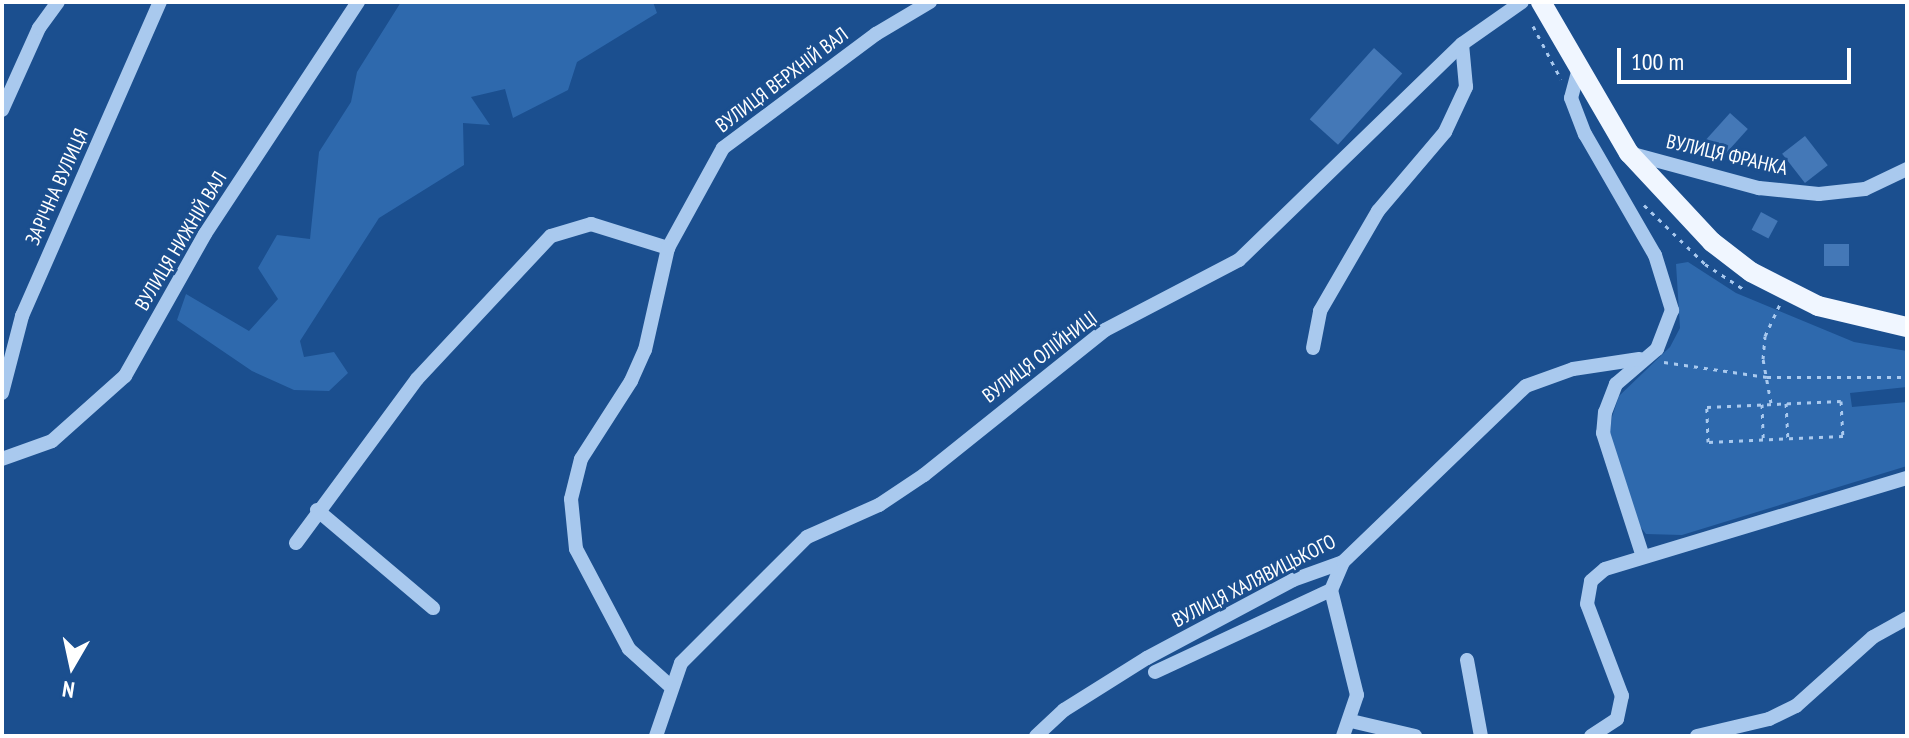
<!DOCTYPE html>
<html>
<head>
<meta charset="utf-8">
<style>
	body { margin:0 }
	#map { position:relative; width:1909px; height:738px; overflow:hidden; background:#1b4f8f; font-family:"PT Sans Narrow",sans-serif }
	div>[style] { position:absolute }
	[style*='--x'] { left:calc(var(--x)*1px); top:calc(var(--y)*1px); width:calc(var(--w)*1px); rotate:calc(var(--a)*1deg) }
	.green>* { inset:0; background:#2e69ad }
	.building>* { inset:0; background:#4478b7; transform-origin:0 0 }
	.path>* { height:3px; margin-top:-1.5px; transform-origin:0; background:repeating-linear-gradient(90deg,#a9c9ee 0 4px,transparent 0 10px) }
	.minor>* { height:14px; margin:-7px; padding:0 7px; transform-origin:7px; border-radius:7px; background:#a9c9ee }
	.major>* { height:20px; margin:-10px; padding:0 10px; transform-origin:10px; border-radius:10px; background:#f0f6ff }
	span { translate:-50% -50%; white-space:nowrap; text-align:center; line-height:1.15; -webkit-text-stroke:6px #1b4f8f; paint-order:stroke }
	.street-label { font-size:20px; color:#fff }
	.frame { position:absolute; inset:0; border:4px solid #fff; pointer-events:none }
	.north { position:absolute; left:32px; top:626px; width:80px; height:80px; -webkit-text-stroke:6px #1b4f8f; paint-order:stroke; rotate:189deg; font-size:22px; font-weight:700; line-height:32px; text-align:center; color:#fff }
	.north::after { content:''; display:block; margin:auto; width:28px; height:36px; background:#fff; clip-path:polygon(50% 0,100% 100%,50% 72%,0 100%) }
	.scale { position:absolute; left:1617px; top:48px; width:234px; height:36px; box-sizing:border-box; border:4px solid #fff; border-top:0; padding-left:10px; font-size:24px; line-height:28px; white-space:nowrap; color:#fff; -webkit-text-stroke:6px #1b4f8f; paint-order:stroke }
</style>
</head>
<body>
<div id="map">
	<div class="green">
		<i style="clip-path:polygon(401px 2px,653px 2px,657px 13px,577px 62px,568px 90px,513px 118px,505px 89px,471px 97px,490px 125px,463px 123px,464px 165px,379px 218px,300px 341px,304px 357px,334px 352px,348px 373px,329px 391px,294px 390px,252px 371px,177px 320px,186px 294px,249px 331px,278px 299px,258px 268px,277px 235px,310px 239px,319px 152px,351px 102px,357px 72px)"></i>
		<i style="clip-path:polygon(1688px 262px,1736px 293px,1854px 342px,1907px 351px,1907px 387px,1850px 393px,1852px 407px,1907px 402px,1907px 466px,1682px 535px,1646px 534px,1636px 521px,1609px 437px,1612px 417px,1619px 396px,1670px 347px,1680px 328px,1676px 264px)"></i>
	</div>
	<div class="building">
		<i style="left:1374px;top:48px;width:38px;height:96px;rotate:42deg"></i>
		<i style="left:1730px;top:113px;width:24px;height:37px;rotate:42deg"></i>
		<i style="left:1805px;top:136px;width:37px;height:29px;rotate:52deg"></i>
		<i style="left:1761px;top:212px;width:19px;height:20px;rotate:28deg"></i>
		<i style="left:1824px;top:244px;width:25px;height:22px"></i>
	</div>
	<div class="path">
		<i style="--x:1533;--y:26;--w:60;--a:62.2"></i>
		<i style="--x:1644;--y:205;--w:85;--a:44"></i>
		<i style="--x:1705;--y:264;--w:48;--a:33"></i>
		<i style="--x:1664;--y:362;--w:104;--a:8.3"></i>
		<i style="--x:1767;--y:377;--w:140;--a:0"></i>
		<i style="--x:1841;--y:401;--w:35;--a:87"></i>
		<i style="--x:1843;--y:436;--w:135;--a:177.5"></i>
		<i style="--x:1708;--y:442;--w:35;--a:-92"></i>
		<i style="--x:1707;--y:407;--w:134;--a:-2.6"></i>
		<i style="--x:1771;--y:403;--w:45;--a:-100.3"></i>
		<i style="--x:1763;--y:359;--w:23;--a:-85"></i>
		<i style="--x:1765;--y:336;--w:35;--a:-65"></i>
		<i style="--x:1786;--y:403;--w:35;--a:87"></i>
		<i style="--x:1762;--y:404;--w:35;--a:88"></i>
	</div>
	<div class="minor">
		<i style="--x:1578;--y:72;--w:27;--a:105"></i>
		<i style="--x:1571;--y:98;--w:39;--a:69"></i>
		<i style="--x:1585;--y:134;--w:140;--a:60"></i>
		<i style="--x:1655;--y:255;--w:58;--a:72.8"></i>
		<i style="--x:1672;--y:310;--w:42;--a:111"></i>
		<i style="--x:1657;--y:349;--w:54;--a:139.5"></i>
		<i style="--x:1616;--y:384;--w:30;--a:111"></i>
		<i style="--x:1605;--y:412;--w:21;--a:95"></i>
		<i style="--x:1603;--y:433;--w:127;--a:72.1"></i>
		<i style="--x:2;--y:110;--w:90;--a:-65.7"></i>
		<i style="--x:39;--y:28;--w:32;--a:-54"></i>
		<i style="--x:1629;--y:153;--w:135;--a:15.1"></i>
		<i style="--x:1759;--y:188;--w:60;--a:5.7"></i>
		<i style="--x:1819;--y:194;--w:46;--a:-6.2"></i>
		<i style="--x:1865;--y:189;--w:47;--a:-25.5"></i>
		<i style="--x:1313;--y:348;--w:38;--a:-79"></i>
		<i style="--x:1320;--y:311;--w:116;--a:-59.9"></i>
		<i style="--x:1378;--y:211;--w:104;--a:-49.7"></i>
		<i style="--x:1445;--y:132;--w:50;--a:-65"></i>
		<i style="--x:1466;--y:87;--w:43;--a:-95.3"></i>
		<i style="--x:2;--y:393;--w:80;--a:-75.4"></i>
		<i style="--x:22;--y:316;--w:343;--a:-66.3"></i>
		<i style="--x:2;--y:459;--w:53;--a:-19.8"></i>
		<i style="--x:52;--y:441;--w:98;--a:-41.7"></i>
		<i style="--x:125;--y:376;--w:163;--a:-60.6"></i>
		<i style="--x:205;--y:234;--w:278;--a:-56.6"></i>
		<i style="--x:317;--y:510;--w:152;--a:40.2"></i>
		<i style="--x:296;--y:543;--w:204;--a:-53.6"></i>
		<i style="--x:417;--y:379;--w:196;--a:-46.9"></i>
		<i style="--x:551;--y:236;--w:42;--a:-16.7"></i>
		<i style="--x:591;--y:224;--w:81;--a:17.3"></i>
		<i style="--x:1343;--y:562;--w:30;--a:113"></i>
		<i style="--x:1331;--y:590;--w:108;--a:76.1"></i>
		<i style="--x:1357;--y:695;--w:43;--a:108.9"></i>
		<i style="--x:1467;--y:660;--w:77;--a:79.6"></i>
		<i style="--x:1155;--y:672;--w:194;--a:-25"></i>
		<i style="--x:669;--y:685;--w:54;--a:-138"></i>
		<i style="--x:629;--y:649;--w:113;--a:-117.9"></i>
		<i style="--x:576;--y:549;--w:50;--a:-95.7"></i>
		<i style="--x:571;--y:499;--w:41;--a:-76"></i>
		<i style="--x:581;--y:459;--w:93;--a:-57.3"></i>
		<i style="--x:631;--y:381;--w:34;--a:-66"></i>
		<i style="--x:645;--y:350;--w:105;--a:-77.3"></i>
		<i style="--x:668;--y:248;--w:114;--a:-61.2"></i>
		<i style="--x:723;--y:148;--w:191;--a:-36.7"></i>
		<i style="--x:876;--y:34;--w:63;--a:-30.7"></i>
		<i style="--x:1351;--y:721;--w:66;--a:13.2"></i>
		<i style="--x:656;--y:736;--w:77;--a:-71.1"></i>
		<i style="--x:681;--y:663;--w:178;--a:-45"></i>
		<i style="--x:807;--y:537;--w:79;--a:-24"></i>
		<i style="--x:879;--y:505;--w:54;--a:-33.7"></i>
		<i style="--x:924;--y:475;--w:232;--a:-38.7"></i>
		<i style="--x:1105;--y:330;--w:151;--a:-27.6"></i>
		<i style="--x:1239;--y:260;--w:310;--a:-44.1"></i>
		<i style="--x:1462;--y:44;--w:73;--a:-35"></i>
		<i style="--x:1036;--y:736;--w:38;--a:-43"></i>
		<i style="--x:1064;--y:710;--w:98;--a:-32.1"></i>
		<i style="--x:1147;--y:658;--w:166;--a:-28.1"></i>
		<i style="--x:1293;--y:580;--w:53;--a:-19.8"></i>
		<i style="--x:1343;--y:562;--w:254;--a:-43.9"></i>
		<i style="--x:1526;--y:386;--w:50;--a:-19.9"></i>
		<i style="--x:1573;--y:369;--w:67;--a:-8.6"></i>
		<i style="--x:1591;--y:736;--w:31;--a:-33"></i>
		<i style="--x:1617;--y:719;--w:24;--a:-78"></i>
		<i style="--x:1622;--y:696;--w:98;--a:-110.8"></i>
		<i style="--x:1587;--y:604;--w:23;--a:-80"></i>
		<i style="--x:1591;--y:581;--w:18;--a:-41"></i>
		<i style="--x:1605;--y:569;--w:315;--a:-16.8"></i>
		<i style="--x:1697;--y:736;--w:74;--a:-13.3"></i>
		<i style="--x:1769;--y:719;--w:30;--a:-26"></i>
		<i style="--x:1796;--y:706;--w:103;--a:-41.9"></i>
		<i style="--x:1873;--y:637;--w:39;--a:-29"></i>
	</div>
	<div class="major">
		<i style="--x:1541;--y:2;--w:175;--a:59.8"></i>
		<i style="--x:1629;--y:153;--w:122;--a:47"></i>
		<i style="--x:1712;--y:242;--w:49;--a:37.6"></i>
		<i style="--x:1751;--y:272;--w:75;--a:26.9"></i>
		<i style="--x:1818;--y:306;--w:91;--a:13.3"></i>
	</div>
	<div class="street-label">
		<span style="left:782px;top:80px;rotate:-37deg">ВУЛИЦЯ ВЕРХНІЙ ВАЛ</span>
		<span style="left:1727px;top:155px;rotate:13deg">ВУЛИЦЯ ФРАНКА</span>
		<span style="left:57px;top:187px;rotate:-66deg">ЗАРІЧНА ВУЛИЦЯ</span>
		<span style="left:181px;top:241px;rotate:-59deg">ВУЛИЦЯ НИЖНІЙ ВАЛ</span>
		<span style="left:1040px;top:357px;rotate:-37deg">ВУЛИЦЯ ОЛІЙНИЦІ</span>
		<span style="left:1254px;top:581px;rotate:-27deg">ВУЛИЦЯ ХАЛЯВИЦЬКОГО</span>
	</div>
	<div class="frame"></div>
	<div class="north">N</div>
	<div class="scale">100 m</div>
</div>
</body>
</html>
